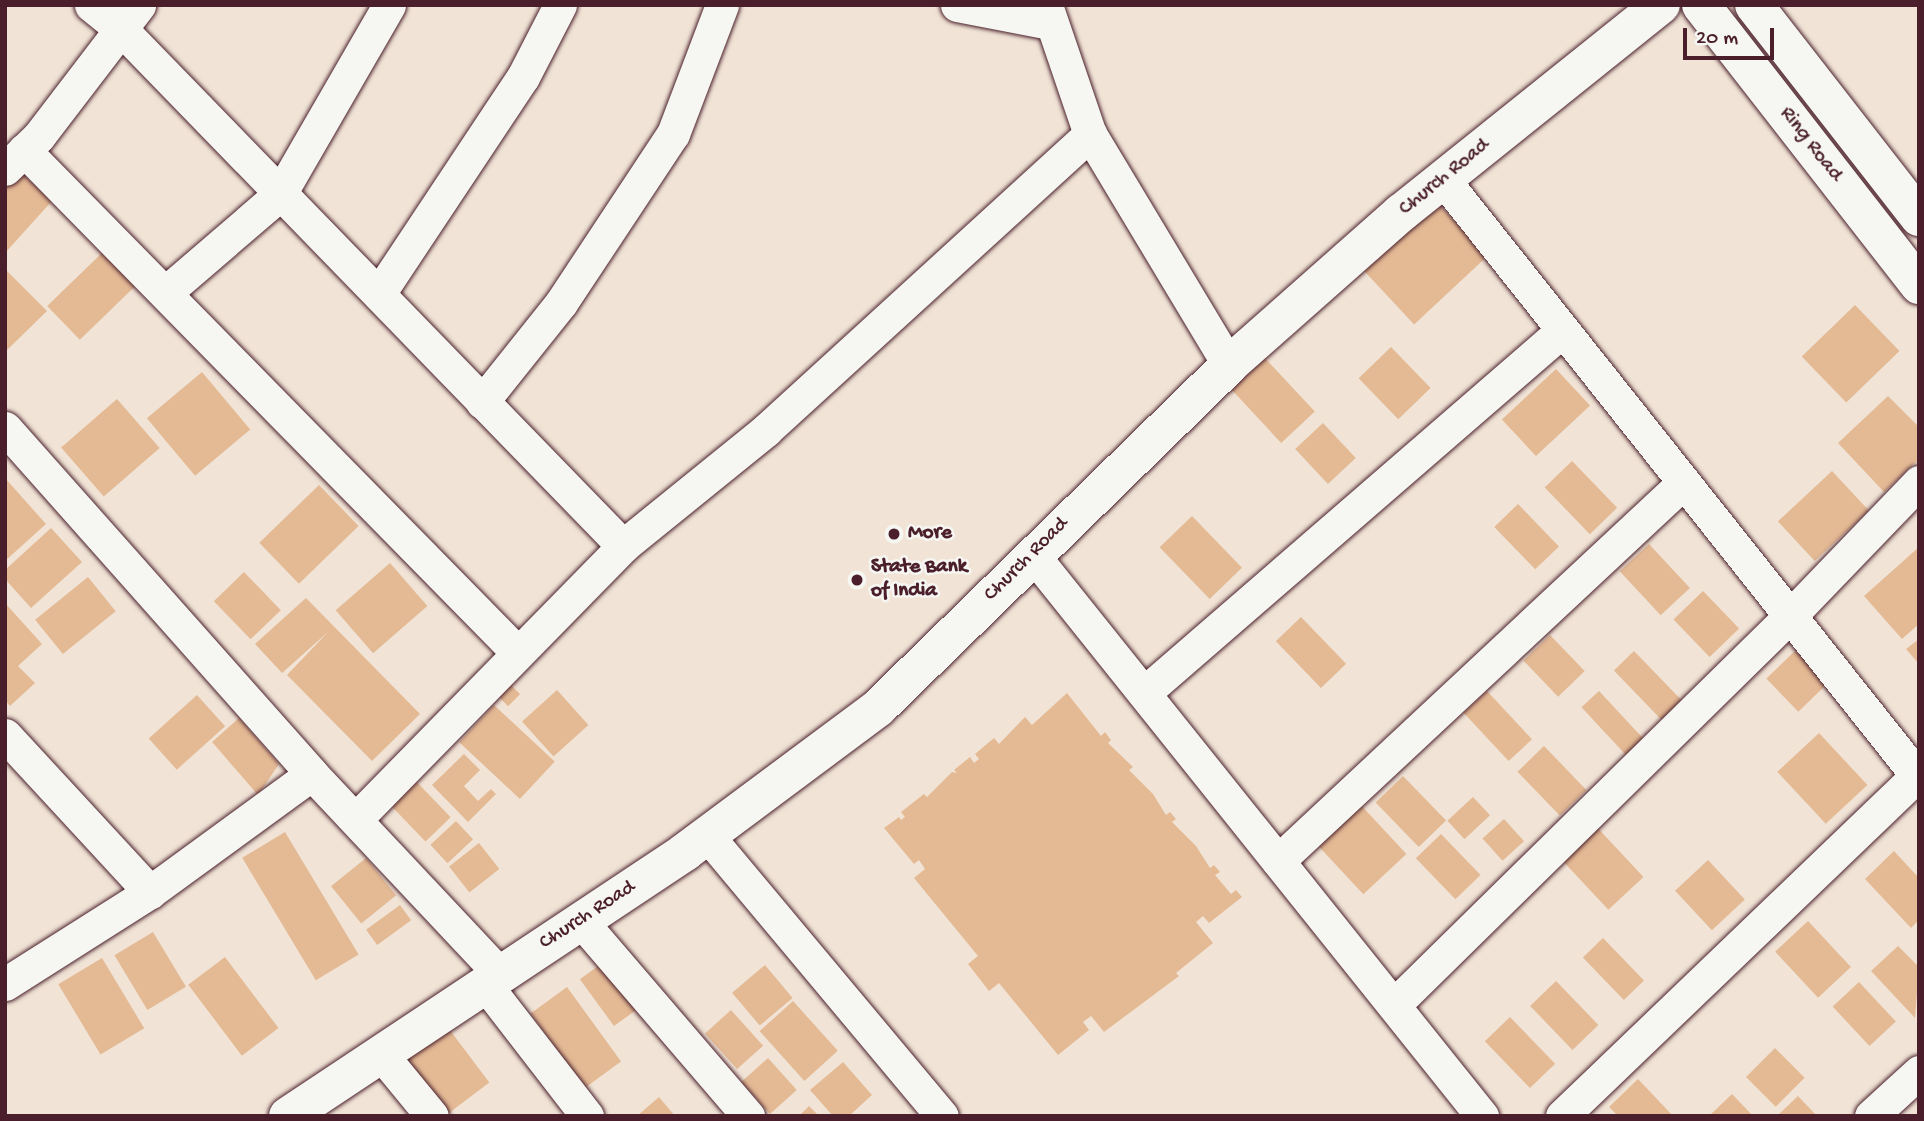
<!DOCTYPE html>
<html>
<head>
<meta charset="utf-8">
<style>
	body { margin:0 }
	#map { position:relative; width:1924px; height:1121px; overflow:hidden; background:#f1e4d6; font-family:"Gochi Hand",sans-serif }
	div>[style] { position:absolute }
	[style*='--x'] { left:calc(var(--x)*1px); top:calc(var(--y)*1px); width:calc(var(--w)*1px); rotate:calc(var(--a)*1deg) }
	.building>* { inset:0; background:#e4ba95; transform-origin:0 0 }
	.roads { filter:drop-shadow(0 0 2px #4a1f2b) drop-shadow(0 0 2px #4a1f2b) }
	.street>* { height:33px; margin:-16.5px; padding:0 16.5px; transform-origin:16.5px; border-radius:16.5px; background:#f6f6f2 }
	.secondary>* { height:38px; margin:-19px; padding:0 19px; transform-origin:19px; border-radius:19px; background:#f6f6f2 }
	.dots>* { width:19px; height:19px; translate:-50% -50%; box-sizing:border-box; border:4px solid #f6f6f2; border-radius:50% }
	span { translate:-50% -50%; white-space:nowrap; text-align:center; line-height:1.15; -webkit-text-stroke:5px #f6f6f2; paint-order:stroke }
	.street-label { font-size:21px; color:#4a1f2b }
	.poi-label { font-size:21px; color:#4a1f2b; font-weight:700 }
	.left { translate:0 -50%; text-align:left }
	.frame { position:absolute; inset:0; border:7px solid #4a1f2b; pointer-events:none }
	.scale { position:absolute; left:1683px; top:28px; width:91px; height:32px; box-sizing:border-box; border:4px solid #4a1f2b; border-top:0; padding-left:9px; font-size:21px; line-height:24px; white-space:nowrap; color:#4a1f2b; -webkit-text-stroke:5px #f6f6f2; paint-order:stroke }
</style>
</head>
<body>
<div id="map">
	<div class="building">
		<i style="clip-path:polygon(20px 172px,52px 201px,5px 253px,5px 189px)"></i>
		<i style="left:1432px;top:197px;width:81px;height:100px;rotate:47deg"></i>
		<i style="left:104px;top:251px;width:47px;height:79px;rotate:46deg"></i>
		<i style="clip-path:polygon(5px 269px,47px 311px,5px 352px)"></i>
		<i style="left:1855px;top:305px;width:64px;height:74px;rotate:46deg"></i>
		<i style="left:1391px;top:347px;width:57px;height:45px;rotate:46deg"></i>
		<i style="left:1263px;top:356px;width:76px;height:46px;rotate:47deg"></i>
		<i style="left:1556px;top:369px;width:50px;height:74px;rotate:47deg"></i>
		<i style="left:202px;top:372px;width:75px;height:72px;rotate:50deg"></i>
		<i style="clip-path:polygon(1888px 396px,1919px 427px,1919px 459px,1884px 492px,1838px 443px)"></i>
		<i style="left:117px;top:399px;width:65px;height:74px;rotate:49deg"></i>
		<i style="left:1323px;top:423px;width:48px;height:38px;rotate:47deg"></i>
		<i style="left:1572px;top:461px;width:65px;height:38px;rotate:46deg"></i>
		<i style="left:1832px;top:471px;width:54px;height:74px;rotate:47deg"></i>
		<i style="clip-path:polygon(5px 478px,46px 524px,5px 561px)"></i>
		<i style="left:319px;top:485px;width:57px;height:83px;rotate:46deg"></i>
		<i style="left:1518px;top:504px;width:59px;height:33px;rotate:46deg"></i>
		<i style="left:1192px;top:516px;width:72px;height:45px;rotate:46deg"></i>
		<i style="clip-path:polygon(51px 528px,82px 562px,31px 608px,5px 579px,5px 570px)"></i>
		<i style="left:1649px;top:544px;width:60px;height:40px;rotate:47deg"></i>
		<i style="clip-path:polygon(1919px 547px,1919px 624px,1902px 639px,1864px 596px)"></i>
		<i style="left:390px;top:563px;width:57px;height:72px;rotate:49deg"></i>
		<i style="left:244px;top:572px;width:53px;height:42px;rotate:46deg"></i>
		<i style="left:88px;top:577px;width:44px;height:68px;rotate:51deg"></i>
		<i style="left:1703px;top:591px;width:52px;height:41px;rotate:46deg"></i>
		<i style="clip-path:polygon(306px 598px,420px 714px,372px 761px,287px 675px,328px 632px,282px 673px,255px 644px)"></i>
		<i style="clip-path:polygon(5px 603px,42px 644px,18px 666px,35px 683px,10px 706px,5px 700px)"></i>
		<i style="left:1301px;top:617px;width:65px;height:35px;rotate:46deg"></i>
		<i style="left:1550px;top:635px;width:50px;height:37px;rotate:46deg"></i>
		<i style="clip-path:polygon(1919px 639px,1919px 664px,1906px 649px)"></i>
		<i style="left:1798px;top:648px;width:46px;height:44px;rotate:46deg"></i>
		<i style="left:1634px;top:651px;width:72px;height:28px;rotate:46deg"></i>
		<i style="left:506px;top:680px;width:20px;height:17px;rotate:45deg"></i>
		<i style="left:557px;top:690px;width:47px;height:47px;rotate:48deg"></i>
		<i style="left:1487px;top:691px;width:66px;height:32px;rotate:47deg"></i>
		<i style="left:1599px;top:691px;width:70px;height:24px;rotate:47deg"></i>
		<i style="clip-path:polygon(1067px 693px,1101px 736px,1105px 732px,1111px 740px,1108px 743px,1133px 767px,1129px 770px,1153px 794px,1166px 815px,1170px 812px,1176px 819px,1172px 822px,1196px 846px,1210px 868px,1214px 865px,1220px 872px,1215px 875px,1231px 894px,1236px 890px,1242px 897px,1209px 923px,1203px 916px,1196px 922px,1213px 943px,1176px 973px,1179px 976px,1104px 1032px,1091px 1016px,1083px 1022px,1089px 1030px,1058px 1055px,999px 983px,989px 991px,968px 964px,978px 956px,914px 878px,925px 869px,919px 860px,914px 864px,884px 828px,899px 817px,901px 820px,905px 817px,901px 812px,924px 794px,927px 797px,952px 772px,957px 773px,954px 770px,970px 757px,974px 763px,979px 759px,975px 754px,994px 738px,999px 744px,1025px 717px,1032px 725px)"></i>
		<i style="left:197px;top:695px;width:42px;height:65px;rotate:48deg"></i>
		<i style="left:494px;top:705px;width:83px;height:51px;rotate:43deg"></i>
		<i style="clip-path:polygon(239px 718px,279px 764px,258px 795px,212px 742px)"></i>
		<i style="left:1819px;top:733px;width:71px;height:57px;rotate:47deg"></i>
		<i style="left:1544px;top:746px;width:61px;height:37px;rotate:46deg"></i>
		<i style="clip-path:polygon(464px 754px,480px 770px,464px 786px,478px 801px,491px 789px,496px 794px,468px 822px,432px 785px)"></i>
		<i style="left:409px;top:774px;width:60px;height:35px;rotate:46deg"></i>
		<i style="left:1403px;top:776px;width:62px;height:38px;rotate:46deg"></i>
		<i style="left:1473px;top:797px;width:25px;height:35px;rotate:47deg"></i>
		<i style="left:1358px;top:802px;width:71px;height:59px;rotate:47deg"></i>
		<i style="left:1504px;top:819px;width:30px;height:29px;rotate:48deg"></i>
		<i style="left:456px;top:821px;width:25px;height:35px;rotate:47deg"></i>
		<i style="left:1593px;top:823px;width:74px;height:48px;rotate:47deg"></i>
		<i style="left:285px;top:832px;width:143px;height:50px;rotate:59deg"></i>
		<i style="left:1441px;top:834px;width:57px;height:35px;rotate:46deg"></i>
		<i style="left:479px;top:843px;width:33px;height:38px;rotate:52deg"></i>
		<i style="clip-path:polygon(1894px 851px,1919px 878px,1919px 920px,1911px 928px,1865px 879px)"></i>
		<i style="left:366px;top:858px;width:48px;height:45px;rotate:51deg"></i>
		<i style="left:1708px;top:860px;width:54px;height:45px;rotate:47deg"></i>
		<i style="left:400px;top:905px;width:19px;height:42px;rotate:54deg"></i>
		<i style="left:1808px;top:921px;width:63px;height:45px;rotate:47deg"></i>
		<i style="left:153px;top:932px;width:64px;height:45px;rotate:59deg"></i>
		<i style="left:1603px;top:938px;width:59px;height:28px;rotate:46deg"></i>
		<i style="clip-path:polygon(1898px 946px,1919px 967px,1915px 1018px,1871px 971px)"></i>
		<i style="left:225px;top:957px;width:89px;height:46px;rotate:53deg"></i>
		<i style="left:102px;top:958px;width:82px;height:51px;rotate:59deg"></i>
		<i style="left:609px;top:958px;width:58px;height:36px;rotate:54deg"></i>
		<i style="left:765px;top:965px;width:43px;height:43px;rotate:50deg"></i>
		<i style="left:1556px;top:981px;width:61px;height:36px;rotate:46deg"></i>
		<i style="left:1859px;top:982px;width:54px;height:36px;rotate:47deg"></i>
		<i style="left:567px;top:987px;width:92px;height:45px;rotate:54deg"></i>
		<i style="left:793px;top:1001px;width:67px;height:45px;rotate:48deg"></i>
		<i style="left:731px;top:1010px;width:48px;height:35px;rotate:48deg"></i>
		<i style="left:1510px;top:1017px;width:65px;height:35px;rotate:46deg"></i>
		<i style="left:443px;top:1021px;width:77px;height:51px;rotate:53deg"></i>
		<i style="left:1775px;top:1048px;width:42px;height:41px;rotate:45deg"></i>
		<i style="left:768px;top:1058px;width:43px;height:36px;rotate:48deg"></i>
		<i style="clip-path:polygon(843px 1062px,872px 1095px,849px 1116px,833px 1116px,810px 1090px)"></i>
		<i style="clip-path:polygon(1638px 1079px,1673px 1116px,1618px 1116px,1609px 1107px)"></i>
		<i style="clip-path:polygon(1732px 1094px,1753px 1116px,1709px 1116px)"></i>
		<i style="clip-path:polygon(1798px 1096px,1817px 1116px,1777px 1116px)"></i>
		<i style="clip-path:polygon(659px 1097px,675px 1116px,637px 1116px)"></i>
		<i style="clip-path:polygon(809px 1106px,819px 1116px,799px 1116px)"></i>
	</div>
	<div class="roads">
		<div class="street">
			<i style="--x:91;--y:5;--w:38;--a:39"></i>
			<i style="--x:121;--y:29;--w:721;--a:45.84"></i>
			<i style="--x:957;--y:5;--w:95;--a:11"></i>
			<i style="--x:1046;--y:5;--w:136;--a:71.2"></i>
			<i style="--x:1090;--y:134;--w:270;--a:59"></i>
			<i style="--x:24;--y:150;--w:704;--a:45.52"></i>
			<i style="--x:5;--y:169;--w:47;--a:-44.1"></i>
			<i style="--x:39;--y:136;--w:165;--a:-52.6"></i>
			<i style="--x:1443;--y:179;--w:765;--a:51.53"></i>
			<i style="--x:380;--y:292;--w:258;--a:-56.4"></i>
			<i style="--x:523;--y:77;--w:81;--a:-62.8"></i>
			<i style="--x:165;--y:293;--w:152;--a:-40.7"></i>
			<i style="--x:280;--y:194;--w:218;--a:-60"></i>
			<i style="--x:482;--y:402;--w:127;--a:-51.4"></i>
			<i style="--x:561;--y:303;--w:203;--a:-56.5"></i>
			<i style="--x:673;--y:134;--w:138;--a:-69.2"></i>
			<i style="--x:5;--y:428;--w:463;--a:48.4"></i>
			<i style="--x:312;--y:774;--w:274;--a:46.8"></i>
			<i style="--x:1033;--y:555;--w:719;--a:51.33"></i>
			<i style="--x:1144;--y:693;--w:554;--a:-40.9"></i>
			<i style="--x:5;--y:735;--w:214;--a:47.3"></i>
			<i style="--x:357;--y:818;--w:380;--a:-45.6"></i>
			<i style="--x:623;--y:546;--w:184;--a:-39"></i>
			<i style="--x:766;--y:430;--w:439;--a:-42.4"></i>
			<i style="--x:707;--y:835;--w:366;--a:50.1"></i>
			<i style="--x:1278;--y:861;--w:555;--a:-43.03"></i>
			<i style="--x:581;--y:921;--w:257;--a:49.4"></i>
			<i style="--x:5;--y:984;--w:172;--a:-32.4"></i>
			<i style="--x:150;--y:892;--w:200;--a:-36.1"></i>
			<i style="--x:485;--y:984;--w:167;--a:52.3"></i>
			<i style="--x:1394;--y:1005;--w:555;--a:-44.49"></i>
			<i style="--x:1790;--y:616;--w:186;--a:-46.1"></i>
			<i style="--x:381;--y:1054;--w:80;--a:50.6"></i>
			<i style="--x:1562;--y:1116;--w:492;--a:-43.8"></i>
			<i style="--x:1871;--y:1116;--w:65;--a:-42.5"></i>
		</div>
		<div class="secondary">
			<i style="--x:1701;--y:5;--w:355;--a:52.1"></i>
			<i style="--x:1754;--y:5;--w:269;--a:52.1"></i>
			<i style="--x:288;--y:1116;--w:477;--a:-33.6"></i>
			<i style="--x:685;--y:852;--w:241;--a:-36.7"></i>
			<i style="--x:878;--y:708;--w:491;--a:-44.3"></i>
			<i style="--x:1229;--y:365;--w:230;--a:-41.5"></i>
			<i style="--x:1401;--y:213;--w:333;--a:-38.7"></i>
		</div>
	</div>
	<div class="dots">
		<i style="left:894px;top:534px;background:#4a1f2b"></i>
		<i style="left:857px;top:580px;background:#4a1f2b"></i>
	</div>
	<div class="street-label">
		<span style="left:1810px;top:145px;rotate:52deg">Ring Road</span>
		<span style="left:1445px;top:178px;rotate:-39deg">Church Road</span>
		<span style="left:1027px;top:560px;rotate:-45deg">Church Road</span>
		<span style="left:588px;top:916px;rotate:-33deg">Church Road</span>
	</div>
	<div class="poi-label">
		<span class="left" style="left:908px;top:534px">More</span>
		<span class="left" style="left:871px;top:580px">State Bank<br>of India</span>
	</div>
	<div class="frame"></div>
	<div class="scale">20 m</div>
</div>
</body>
</html>
